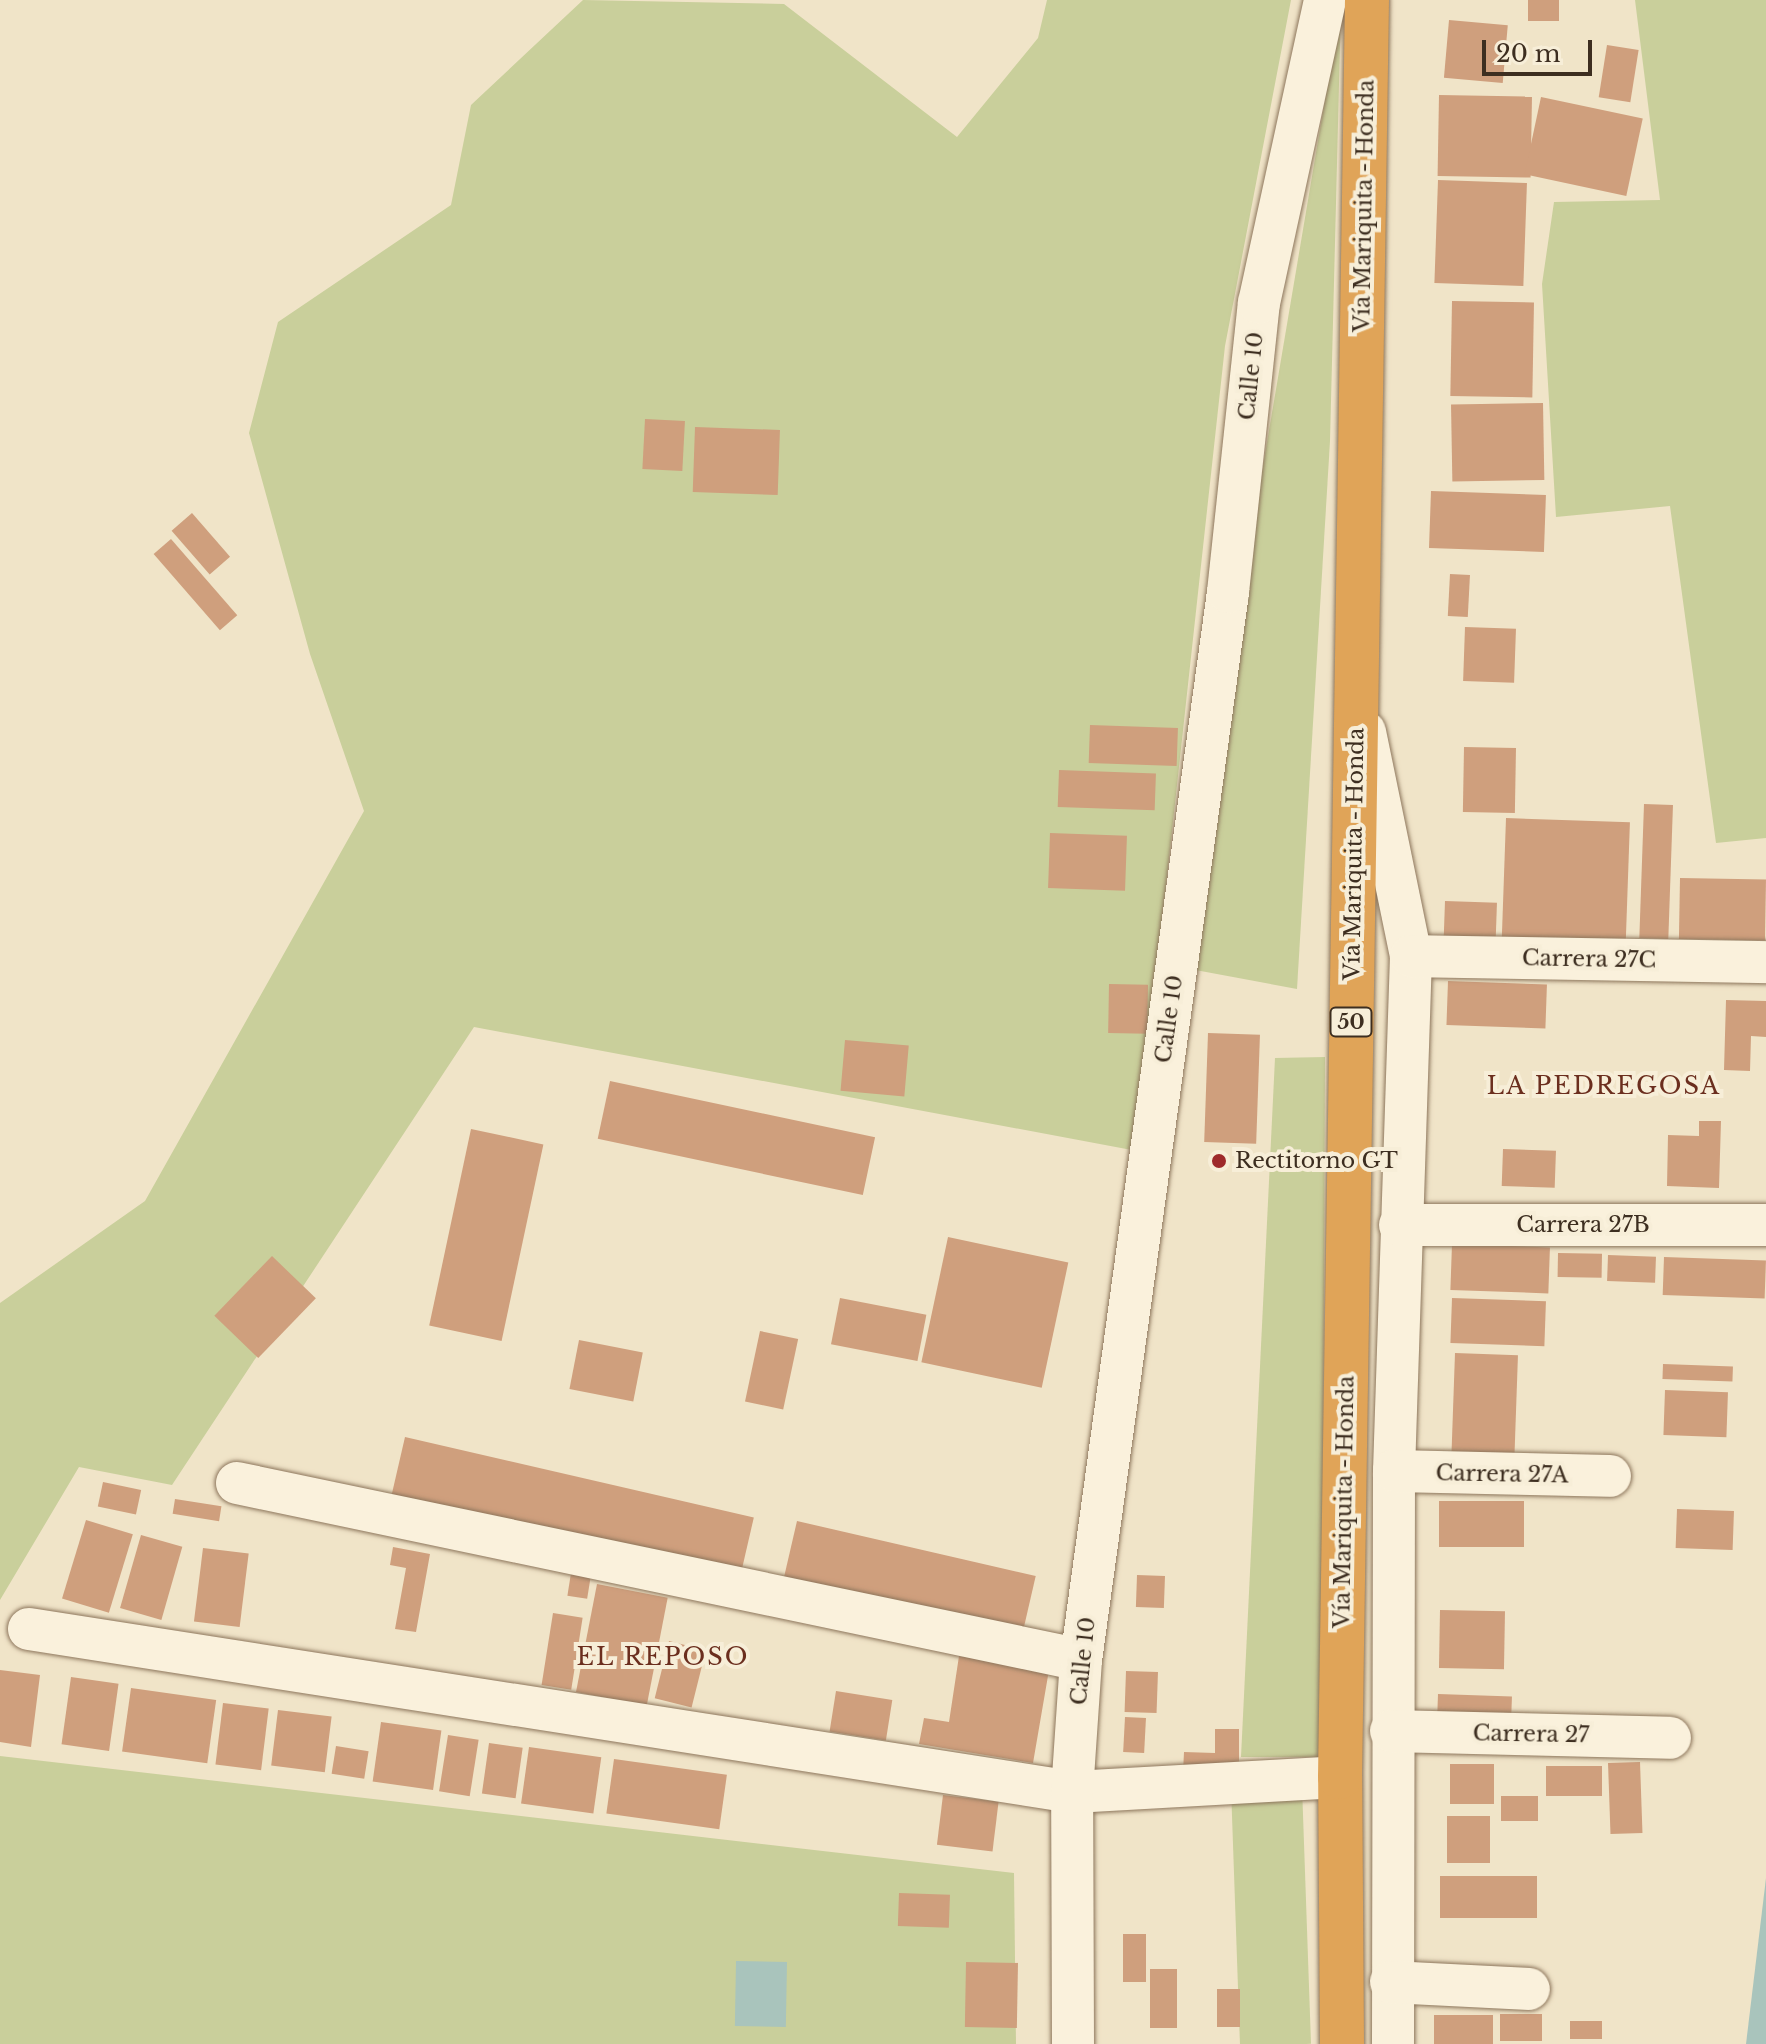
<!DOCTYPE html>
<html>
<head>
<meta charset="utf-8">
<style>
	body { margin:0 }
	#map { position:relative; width:1766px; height:2044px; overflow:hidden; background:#f0e4c8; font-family:"Libre Baskerville",serif }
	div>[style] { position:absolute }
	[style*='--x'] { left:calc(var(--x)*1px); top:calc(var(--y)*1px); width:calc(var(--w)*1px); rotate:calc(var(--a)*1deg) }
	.green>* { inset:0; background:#c9cf9b; transform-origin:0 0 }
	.water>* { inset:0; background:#a9c4bc; transform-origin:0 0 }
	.building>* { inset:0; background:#cf9f7d; transform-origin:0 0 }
	.roads { filter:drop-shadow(0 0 2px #8d765c) drop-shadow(0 0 2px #8d765c) }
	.minor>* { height:42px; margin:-21px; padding:0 21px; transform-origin:21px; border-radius:21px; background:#faf1dc }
	.highway>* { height:44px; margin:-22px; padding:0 22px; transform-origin:22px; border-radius:22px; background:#e0a458 }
	.dots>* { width:22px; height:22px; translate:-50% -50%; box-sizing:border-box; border:4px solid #f7eed8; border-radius:50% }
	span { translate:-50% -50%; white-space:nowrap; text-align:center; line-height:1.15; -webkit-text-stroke:8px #f7eed8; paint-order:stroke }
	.shield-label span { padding:2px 6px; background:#f7eed8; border:2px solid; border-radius:6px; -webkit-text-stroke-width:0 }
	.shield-label { font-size:20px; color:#3d2e20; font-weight:700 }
	.street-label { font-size:22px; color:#3d2e20 }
	.poi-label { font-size:22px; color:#3d2e20 }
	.left { translate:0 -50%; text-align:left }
	.neighbourhood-label { font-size:24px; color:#6b2e1e; letter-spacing:2px }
	.scale { position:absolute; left:1482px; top:40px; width:110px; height:36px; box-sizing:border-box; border:4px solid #3d2e20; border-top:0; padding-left:10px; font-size:24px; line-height:28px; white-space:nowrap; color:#3d2e20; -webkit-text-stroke:6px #f7eed8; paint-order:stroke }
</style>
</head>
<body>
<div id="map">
	<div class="green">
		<i style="clip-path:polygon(583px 0,784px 4px,957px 137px,1038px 38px,1047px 0,1291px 0,1225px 346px,1137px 1151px,474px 1027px,172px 1485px,79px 1467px,0 1600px,0 1303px,145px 1201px,364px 811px,310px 654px,249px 433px,278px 322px,451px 205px,471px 105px)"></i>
		<i style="clip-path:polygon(1635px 0,1766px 0,1766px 838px,1716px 843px,1670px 506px,1556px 517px,1542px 284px,1554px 202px,1660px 200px)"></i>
		<i style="clip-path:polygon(1341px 5px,1330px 441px,1297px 989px,1190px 969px,1207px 797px)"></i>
		<i style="clip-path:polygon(1325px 1057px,1322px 1757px,1241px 1757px,1275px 1058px)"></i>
		<i style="clip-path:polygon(0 1756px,1014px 1873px,1016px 2044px,0 2044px)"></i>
		<i style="left:1302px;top:1786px;width:258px;height:71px;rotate:88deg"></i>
	</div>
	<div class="water">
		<i style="clip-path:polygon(1766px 1878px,1766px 2044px,1746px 2044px)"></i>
		<i style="left:736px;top:1961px;width:51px;height:65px;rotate:1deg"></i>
	</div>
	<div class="building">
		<i style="left:1528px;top:0;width:31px;height:21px"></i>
		<i style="left:1449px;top:20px;width:59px;height:58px;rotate:5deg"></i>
		<i style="left:1607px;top:45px;width:32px;height:53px;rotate:9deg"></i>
		<i style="left:1439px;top:95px;width:93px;height:81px;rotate:1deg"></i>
		<i style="left:1541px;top:97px;width:104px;height:79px;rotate:12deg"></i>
		<i style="left:1438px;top:180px;width:89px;height:103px;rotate:2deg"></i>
		<i style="left:1452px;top:301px;width:82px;height:95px;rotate:1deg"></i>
		<i style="left:1543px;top:403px;width:77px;height:92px;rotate:89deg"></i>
		<i style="left:645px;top:419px;width:40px;height:50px;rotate:3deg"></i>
		<i style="left:695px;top:427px;width:85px;height:65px;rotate:2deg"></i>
		<i style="left:1431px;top:491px;width:115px;height:57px;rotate:2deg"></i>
		<i style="left:192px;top:513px;width:58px;height:27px;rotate:49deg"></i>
		<i style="left:171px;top:539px;width:101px;height:23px;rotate:49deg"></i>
		<i style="left:1450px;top:574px;width:20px;height:42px;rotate:3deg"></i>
		<i style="left:1465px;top:627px;width:51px;height:54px;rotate:2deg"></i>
		<i style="left:1090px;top:725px;width:88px;height:38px;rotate:2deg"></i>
		<i style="left:1464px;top:747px;width:52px;height:65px;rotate:1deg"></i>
		<i style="left:1059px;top:770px;width:97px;height:37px;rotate:2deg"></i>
		<i style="left:1644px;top:804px;width:29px;height:134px;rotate:2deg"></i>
		<i style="left:1506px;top:818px;width:124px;height:123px;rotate:2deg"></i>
		<i style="left:1050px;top:833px;width:77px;height:55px;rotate:2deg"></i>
		<i style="left:1680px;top:878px;width:86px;height:61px;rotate:1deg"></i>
		<i style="left:1445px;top:901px;width:52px;height:37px;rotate:2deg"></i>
		<i style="left:1448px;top:981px;width:99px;height:44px;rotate:2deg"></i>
		<i style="left:1109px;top:984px;width:39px;height:49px;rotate:1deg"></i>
		<i style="clip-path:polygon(1726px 1000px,1766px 1001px,1766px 1037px,1751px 1036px,1750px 1071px,1724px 1070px)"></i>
		<i style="left:1208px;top:1033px;width:52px;height:109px;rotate:2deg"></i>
		<i style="left:845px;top:1040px;width:64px;height:51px;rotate:5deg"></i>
		<i style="left:610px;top:1081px;width:271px;height:59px;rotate:12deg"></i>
		<i style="clip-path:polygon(1699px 1121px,1721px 1121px,1719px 1188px,1667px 1186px,1668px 1135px,1699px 1136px)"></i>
		<i style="left:471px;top:1129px;width:74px;height:201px;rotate:12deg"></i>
		<i style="left:1503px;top:1149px;width:53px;height:37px;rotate:2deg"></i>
		<i style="left:948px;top:1237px;width:123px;height:128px;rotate:12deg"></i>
		<i style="left:1452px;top:1244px;width:98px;height:46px;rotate:2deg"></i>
		<i style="left:1558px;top:1253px;width:44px;height:24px;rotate:1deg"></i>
		<i style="left:1608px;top:1255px;width:48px;height:26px;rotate:2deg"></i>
		<i style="left:272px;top:1256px;width:61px;height:83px;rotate:44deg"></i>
		<i style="left:1664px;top:1257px;width:102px;height:38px;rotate:2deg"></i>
		<i style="left:840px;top:1298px;width:88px;height:47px;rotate:11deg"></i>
		<i style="left:1452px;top:1298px;width:94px;height:45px;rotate:2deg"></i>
		<i style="left:760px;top:1331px;width:39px;height:72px;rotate:12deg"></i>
		<i style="left:579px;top:1340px;width:65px;height:50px;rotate:11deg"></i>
		<i style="left:1455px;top:1353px;width:63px;height:101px;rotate:2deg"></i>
		<i style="left:1663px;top:1364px;width:70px;height:15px;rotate:2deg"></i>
		<i style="left:1665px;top:1390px;width:63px;height:45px;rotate:2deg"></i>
		<i style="left:405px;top:1437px;width:358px;height:69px;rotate:13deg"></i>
		<i style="left:103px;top:1482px;width:39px;height:25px;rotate:12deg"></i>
		<i style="left:175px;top:1499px;width:47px;height:15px;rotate:9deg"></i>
		<i style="left:1439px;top:1501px;width:85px;height:46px"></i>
		<i style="left:1677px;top:1509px;width:57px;height:39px;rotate:2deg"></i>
		<i style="left:86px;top:1520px;width:49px;height:82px;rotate:17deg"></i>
		<i style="left:797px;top:1521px;width:245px;height:64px;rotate:13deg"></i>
		<i style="left:141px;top:1535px;width:43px;height:76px;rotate:16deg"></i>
		<i style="clip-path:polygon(393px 1547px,430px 1554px,416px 1632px,395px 1629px,406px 1568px,390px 1565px)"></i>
		<i style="left:203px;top:1548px;width:46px;height:74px;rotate:7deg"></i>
		<i style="left:571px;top:1573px;width:20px;height:23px;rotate:9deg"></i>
		<i style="left:1137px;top:1575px;width:28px;height:32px;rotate:2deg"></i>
		<i style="left:597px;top:1584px;width:72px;height:110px;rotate:11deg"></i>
		<i style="left:1440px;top:1610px;width:65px;height:58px;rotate:1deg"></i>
		<i style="left:553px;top:1613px;width:30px;height:73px;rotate:9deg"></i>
		<i style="left:669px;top:1641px;width:38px;height:59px;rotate:14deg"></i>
		<i style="clip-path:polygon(959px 1656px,1049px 1670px,1033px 1763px,919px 1744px,924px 1718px,949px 1722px)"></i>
		<i style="clip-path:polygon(0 1670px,40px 1675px,31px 1747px,0 1742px)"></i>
		<i style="left:1126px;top:1671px;width:32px;height:41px;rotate:2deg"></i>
		<i style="left:71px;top:1677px;width:48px;height:68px;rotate:8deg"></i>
		<i style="left:131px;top:1688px;width:86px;height:64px;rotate:8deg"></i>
		<i style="left:836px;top:1691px;width:57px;height:41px;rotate:9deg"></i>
		<i style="left:1438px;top:1694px;width:74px;height:23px;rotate:2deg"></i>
		<i style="left:223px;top:1703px;width:46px;height:62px;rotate:7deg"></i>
		<i style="left:278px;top:1710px;width:54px;height:56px;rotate:7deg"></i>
		<i style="left:1125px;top:1717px;width:21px;height:35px;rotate:3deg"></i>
		<i style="left:381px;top:1722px;width:61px;height:60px;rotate:8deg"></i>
		<i style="clip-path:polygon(1215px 1729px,1239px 1729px,1239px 1773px,1183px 1772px,1184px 1752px,1215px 1753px)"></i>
		<i style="left:448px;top:1735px;width:31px;height:57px;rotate:9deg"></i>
		<i style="left:489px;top:1743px;width:34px;height:51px;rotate:8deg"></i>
		<i style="left:336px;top:1746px;width:33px;height:28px;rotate:9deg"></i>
		<i style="left:529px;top:1747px;width:73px;height:57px;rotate:8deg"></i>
		<i style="left:614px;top:1759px;width:114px;height:55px;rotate:8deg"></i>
		<i style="left:1640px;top:1762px;width:71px;height:32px;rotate:88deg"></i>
		<i style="left:1450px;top:1764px;width:44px;height:40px"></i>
		<i style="left:1546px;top:1766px;width:56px;height:30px"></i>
		<i style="left:943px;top:1795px;width:56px;height:50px;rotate:7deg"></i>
		<i style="left:1501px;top:1796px;width:37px;height:25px"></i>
		<i style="left:1447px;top:1816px;width:43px;height:47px"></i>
		<i style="left:1440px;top:1876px;width:97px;height:42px"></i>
		<i style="left:899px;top:1893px;width:51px;height:33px;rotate:2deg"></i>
		<i style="left:1146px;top:1934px;width:48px;height:23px;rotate:90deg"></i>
		<i style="left:966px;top:1962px;width:52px;height:65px;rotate:1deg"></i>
		<i style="left:1150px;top:1969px;width:27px;height:59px"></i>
		<i style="left:1217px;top:1989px;width:23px;height:38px"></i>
		<i style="left:1500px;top:2014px;width:42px;height:27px"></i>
		<i style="left:1434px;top:2015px;width:59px;height:29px"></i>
		<i style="left:1570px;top:2021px;width:32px;height:18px"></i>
	</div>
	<div class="roads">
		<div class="minor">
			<i style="--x:1365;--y:732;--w:229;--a:78.4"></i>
			<i style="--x:1411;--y:956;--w:515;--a:91.89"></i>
			<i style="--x:1394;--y:1471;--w:573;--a:90.1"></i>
			<i style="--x:1411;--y:956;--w:355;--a:1"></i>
			<i style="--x:1400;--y:1225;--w:366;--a:0"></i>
			<i style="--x:1394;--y:1471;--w:216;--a:1.3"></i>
			<i style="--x:237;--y:1483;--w:862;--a:11.84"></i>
			<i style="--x:29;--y:1629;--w:1056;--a:8.88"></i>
			<i style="--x:1072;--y:1792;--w:268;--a:-3.2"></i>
			<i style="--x:1391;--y:1731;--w:279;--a:1.4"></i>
			<i style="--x:1391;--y:1982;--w:138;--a:2.9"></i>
			<i style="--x:1073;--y:2044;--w:252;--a:-90.2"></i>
			<i style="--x:1072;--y:1792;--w:132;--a:-86.1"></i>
			<i style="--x:1081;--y:1660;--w:1078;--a:-82.16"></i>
			<i style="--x:1228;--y:592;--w:291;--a:-83.9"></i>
			<i style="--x:1259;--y:303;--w:310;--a:-77.7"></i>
		</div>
		<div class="highway">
			<i style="--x:1342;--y:2044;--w:267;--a:-90.4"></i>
			<i style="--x:1340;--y:1777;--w:1777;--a:-89.13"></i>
		</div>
	</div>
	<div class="dots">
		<i style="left:1219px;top:1161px;background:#9e2a2b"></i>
	</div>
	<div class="shield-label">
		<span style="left:1351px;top:1022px">50</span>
	</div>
	<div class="street-label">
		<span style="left:1364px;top:206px;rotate:-89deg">Vía Mariquita - Honda</span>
		<span style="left:1251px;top:376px;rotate:-84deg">Calle 10</span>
		<span style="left:1354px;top:854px;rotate:-89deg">Vía Mariquita - Honda</span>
		<span style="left:1589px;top:959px;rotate:1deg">Carrera 27C</span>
		<span style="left:1169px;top:1019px;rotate:-82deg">Calle 10</span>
		<span style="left:1583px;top:1225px">Carrera 27B</span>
		<span style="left:1502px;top:1474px;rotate:1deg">Carrera 27A</span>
		<span style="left:1344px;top:1502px;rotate:-89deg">Vía Mariquita - Honda</span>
		<span style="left:1083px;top:1661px;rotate:-84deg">Calle 10</span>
		<span style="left:1531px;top:1734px;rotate:1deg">Carrera 27</span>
	</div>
	<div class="poi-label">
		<span class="left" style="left:1235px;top:1161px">Rectitorno GT</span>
	</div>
	<div class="neighbourhood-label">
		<span style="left:1604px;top:1086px">LA PEDREGOSA</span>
		<span style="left:663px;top:1657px">EL REPOSO</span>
	</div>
	<div class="scale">20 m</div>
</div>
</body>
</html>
